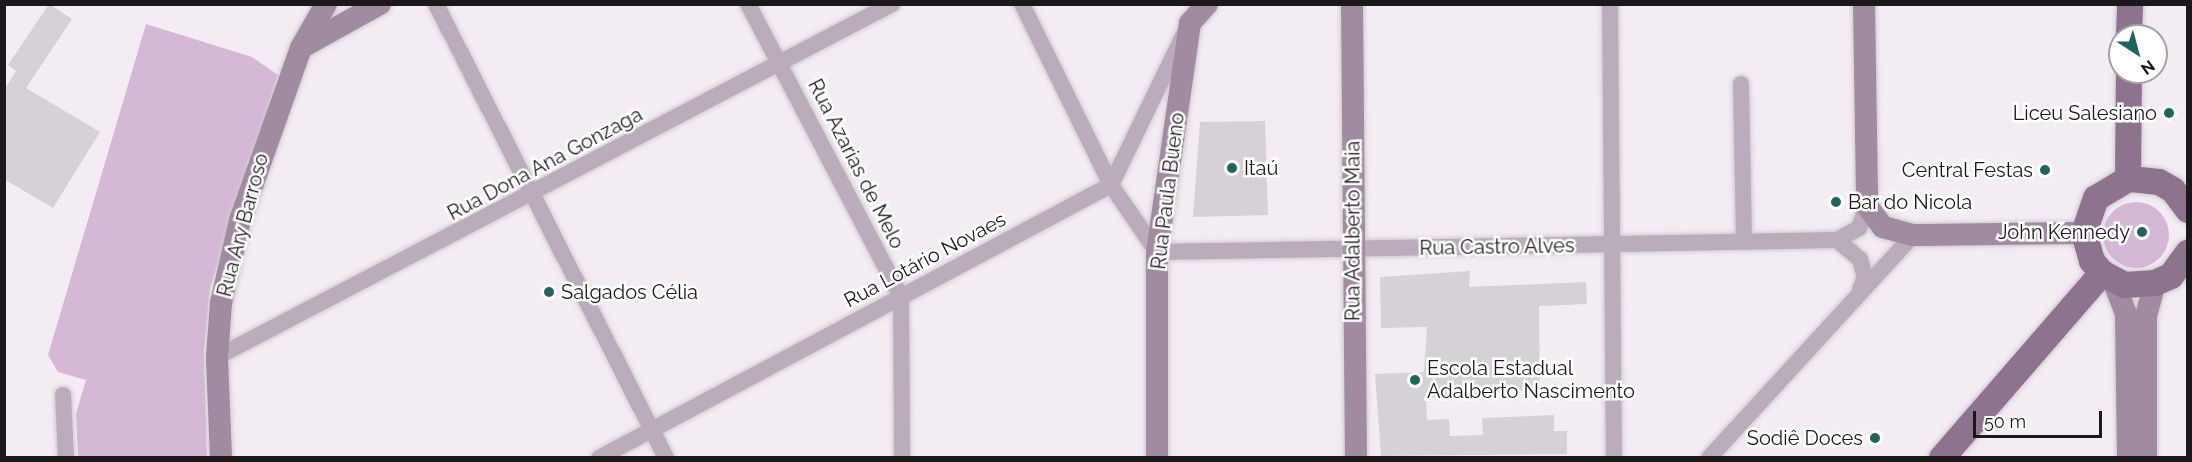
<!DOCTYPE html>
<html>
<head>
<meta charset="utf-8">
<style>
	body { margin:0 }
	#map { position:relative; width:2192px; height:462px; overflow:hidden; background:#f3edf3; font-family:Raleway,sans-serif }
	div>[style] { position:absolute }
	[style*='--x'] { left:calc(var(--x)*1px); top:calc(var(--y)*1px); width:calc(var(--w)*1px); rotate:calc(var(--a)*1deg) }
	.green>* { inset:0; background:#d4b8d5 }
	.round { border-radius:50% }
	.building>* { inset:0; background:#d6d1d6 }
	.roads { filter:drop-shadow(0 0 2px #d0cbd0) drop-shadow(0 0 2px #d0cbd0) }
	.minor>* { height:16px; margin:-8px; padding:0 8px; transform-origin:8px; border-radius:8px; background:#bbacbb }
	.secondary>* { height:22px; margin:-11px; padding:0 11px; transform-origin:11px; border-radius:11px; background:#a18ba1 }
	.primary>* { height:26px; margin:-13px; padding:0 13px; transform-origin:13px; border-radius:13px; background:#8e738e }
	.dots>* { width:16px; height:16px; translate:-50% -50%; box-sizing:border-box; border:3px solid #fff; border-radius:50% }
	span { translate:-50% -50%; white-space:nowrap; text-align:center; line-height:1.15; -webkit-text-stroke:5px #fff; paint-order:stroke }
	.poi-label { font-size:20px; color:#1a181a }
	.right { translate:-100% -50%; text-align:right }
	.left { translate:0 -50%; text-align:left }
	.street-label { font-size:20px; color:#1a181a }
	.frame { position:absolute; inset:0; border:6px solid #1a181a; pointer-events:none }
	.north { position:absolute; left:2108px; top:24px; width:60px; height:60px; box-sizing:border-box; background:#fff; border:2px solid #a3a3a3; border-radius:50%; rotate:144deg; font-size:16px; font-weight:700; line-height:24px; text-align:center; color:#1a181a }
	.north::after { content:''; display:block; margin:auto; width:21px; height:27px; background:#1c665f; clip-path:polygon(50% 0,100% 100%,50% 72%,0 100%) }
	.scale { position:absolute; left:1973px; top:411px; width:129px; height:27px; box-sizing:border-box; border:3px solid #1a181a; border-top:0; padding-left:8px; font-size:18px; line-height:21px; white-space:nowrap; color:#1a181a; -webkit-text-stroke:4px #fff; paint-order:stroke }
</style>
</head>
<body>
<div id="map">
	<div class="green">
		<i style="clip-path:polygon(146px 24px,252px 57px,278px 75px,210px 288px,204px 352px,207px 457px,78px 457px,76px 413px,86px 380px,58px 372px,48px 355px)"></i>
		<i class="round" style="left:2103px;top:202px;width:66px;height:66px"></i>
	</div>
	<div class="building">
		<i style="clip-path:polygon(49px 4px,72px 19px,26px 88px,100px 132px,53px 208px,4px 179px,4px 90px,16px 71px,8px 65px)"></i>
		<i style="clip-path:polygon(1265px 121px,1268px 215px,1193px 217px,1200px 122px)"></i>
		<i style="clip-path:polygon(1470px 271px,1469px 287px,1586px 282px,1587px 304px,1539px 306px,1540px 389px,1426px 398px,1427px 420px,1449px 419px,1450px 436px,1483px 435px,1482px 418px,1554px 415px,1554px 431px,1567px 431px,1567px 454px,1381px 456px,1375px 374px,1424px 372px,1427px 327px,1381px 328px,1380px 277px)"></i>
	</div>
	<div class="roads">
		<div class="minor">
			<i style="--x:436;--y:4;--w:509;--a:63.13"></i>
			<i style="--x:748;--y:4;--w:331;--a:62.4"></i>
			<i style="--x:901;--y:297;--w:161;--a:89.6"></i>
			<i style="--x:1022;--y:4;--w:202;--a:63.8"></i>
			<i style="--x:1111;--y:185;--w:81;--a:55.5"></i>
			<i style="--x:1157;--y:252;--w:680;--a:-1.01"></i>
			<i style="--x:1837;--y:240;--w:25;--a:-29"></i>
			<i style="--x:1859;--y:228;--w:23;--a:-70"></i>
			<i style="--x:1610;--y:4;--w:454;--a:89.5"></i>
			<i style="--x:1741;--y:84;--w:157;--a:88.9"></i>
			<i style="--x:1837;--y:240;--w:30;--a:40"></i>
			<i style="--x:1860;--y:259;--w:20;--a:75"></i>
			<i style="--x:1865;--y:278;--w:12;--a:114"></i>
			<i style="--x:217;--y:357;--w:762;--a:-27.61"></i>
			<i style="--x:63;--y:395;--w:63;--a:87.3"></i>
			<i style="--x:599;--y:458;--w:580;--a:-28.07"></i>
			<i style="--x:1111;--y:185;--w:170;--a:-64.2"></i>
			<i style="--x:1709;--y:458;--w:302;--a:-47.5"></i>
		</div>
		<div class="secondary">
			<i style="--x:1352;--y:4;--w:454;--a:89.5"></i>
			<i style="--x:1864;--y:4;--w:202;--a:89.1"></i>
			<i style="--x:1867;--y:206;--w:26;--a:53"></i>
			<i style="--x:1883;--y:227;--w:31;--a:15"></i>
			<i style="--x:1913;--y:235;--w:171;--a:-0.7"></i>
			<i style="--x:302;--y:47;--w:89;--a:-28.9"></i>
			<i style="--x:2113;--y:280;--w:36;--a:69"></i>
			<i style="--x:2126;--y:314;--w:144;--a:89.2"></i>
			<i style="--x:221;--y:458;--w:101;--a:-92.3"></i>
			<i style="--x:217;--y:357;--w:54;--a:-85.8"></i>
			<i style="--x:221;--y:303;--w:85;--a:-77.1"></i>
			<i style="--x:240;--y:220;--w:182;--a:-70.5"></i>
			<i style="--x:301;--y:48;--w:51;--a:-60.4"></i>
			<i style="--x:1157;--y:458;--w:206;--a:-90"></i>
			<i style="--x:1157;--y:252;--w:231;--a:-81.8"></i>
			<i style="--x:1190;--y:23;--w:25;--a:-48"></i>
			<i style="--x:2146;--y:458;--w:142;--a:-90"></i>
			<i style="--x:2146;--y:316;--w:34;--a:-75"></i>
		</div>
		<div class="primary">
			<i style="--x:2129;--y:36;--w:32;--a:-88"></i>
			<i style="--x:2128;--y:179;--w:107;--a:-89.5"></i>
			<i style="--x:2188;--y:210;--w:25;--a:-127"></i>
			<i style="--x:2173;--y:190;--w:16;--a:-150"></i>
			<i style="--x:2159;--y:182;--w:31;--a:-174"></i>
			<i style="--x:2128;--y:179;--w:37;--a:149"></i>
			<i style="--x:2096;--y:198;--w:37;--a:109"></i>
			<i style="--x:2084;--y:233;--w:29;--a:74"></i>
			<i style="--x:2092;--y:261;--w:16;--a:50"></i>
			<i style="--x:2102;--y:273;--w:26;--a:28"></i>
			<i style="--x:2125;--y:285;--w:30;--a:-4"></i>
			<i style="--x:2155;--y:283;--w:17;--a:-24"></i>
			<i style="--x:2171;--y:276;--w:29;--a:-54"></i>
			<i style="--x:1942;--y:458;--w:245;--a:-49.1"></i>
		</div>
	</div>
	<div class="dots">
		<i style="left:2169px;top:113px;background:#1c665f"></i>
		<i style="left:1232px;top:168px;background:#1c665f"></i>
		<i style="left:2045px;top:170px;background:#1c665f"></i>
		<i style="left:1836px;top:202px;background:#1c665f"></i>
		<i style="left:2142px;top:232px;background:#1c665f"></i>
		<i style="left:549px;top:292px;background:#1c665f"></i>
		<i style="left:1415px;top:380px;background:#1c665f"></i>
		<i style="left:1875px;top:438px;background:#1c665f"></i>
	</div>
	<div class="poi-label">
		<span class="right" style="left:2157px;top:113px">Liceu Salesiano</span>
		<span class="left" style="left:1244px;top:168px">Itaú</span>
		<span class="right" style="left:2033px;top:170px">Central Festas</span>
		<span class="left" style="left:1848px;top:202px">Bar do Nicola</span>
		<span class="right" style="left:2130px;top:232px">John Kennedy</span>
		<span class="left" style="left:561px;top:292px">Salgados Célia</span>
		<span class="left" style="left:1427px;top:380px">Escola Estadual<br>Adalberto Nascimento</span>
		<span class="right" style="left:1863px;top:438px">Sodiê Doces</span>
	</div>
	<div class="street-label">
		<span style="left:545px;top:164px;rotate:-28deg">Rua Dona Ana Gonzaga</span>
		<span style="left:856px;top:164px;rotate:63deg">Rua Azarias de Melo</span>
		<span style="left:1168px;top:191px;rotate:-83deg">Rua Paula Bueno</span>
		<span style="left:243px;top:225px;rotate:-75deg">Rua Ary Barroso</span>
		<span style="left:1353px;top:231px;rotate:-90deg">Rua Adalberto Maia</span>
		<span style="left:1497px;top:247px;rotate:-1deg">Rua Castro Alves</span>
		<span style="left:925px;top:260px;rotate:-28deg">Rua Lotário Novaes</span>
	</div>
	<div class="frame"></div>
	<div class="north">N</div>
	<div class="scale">50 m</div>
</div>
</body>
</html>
